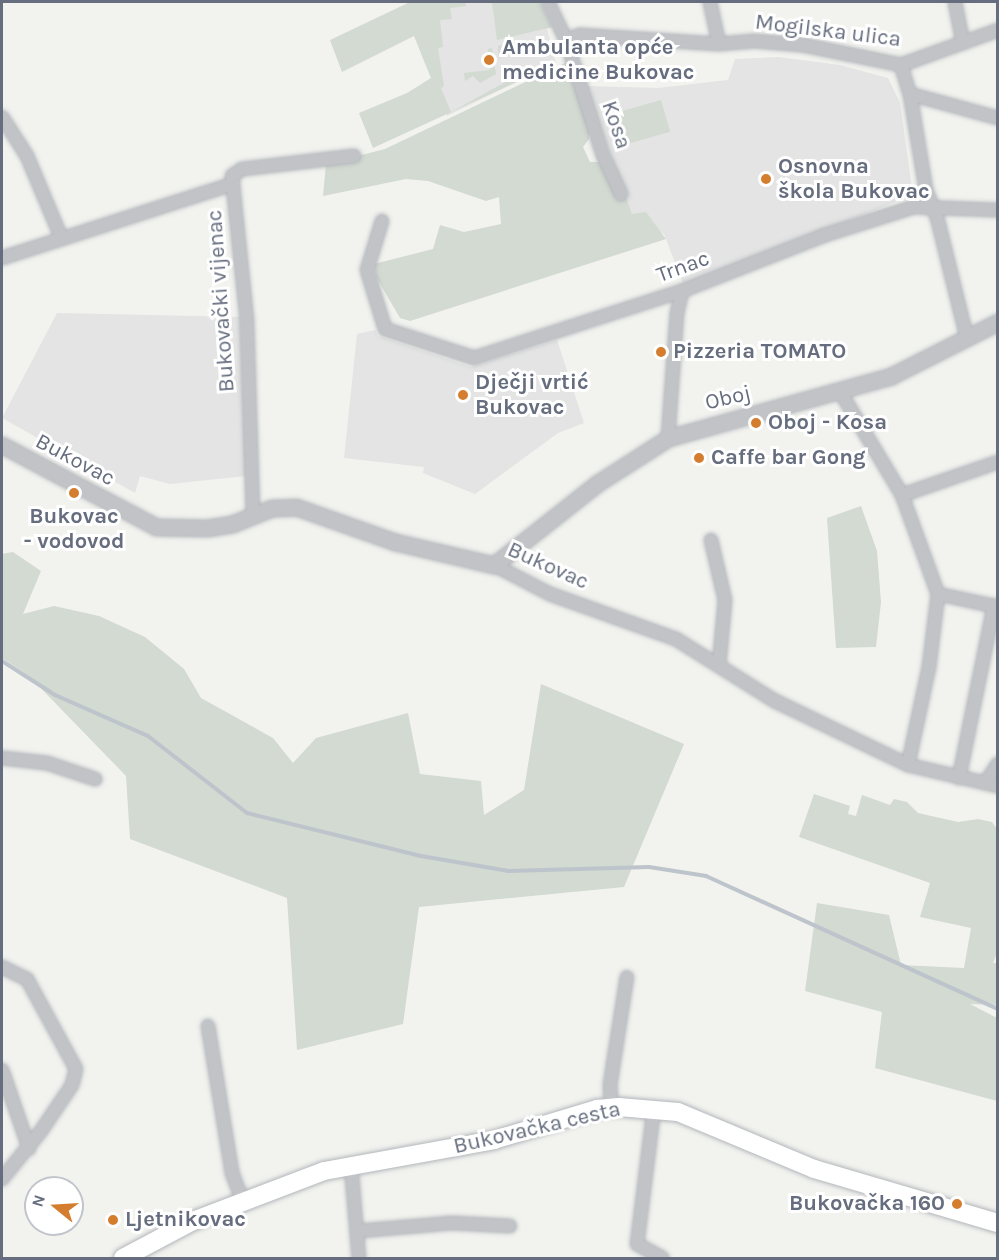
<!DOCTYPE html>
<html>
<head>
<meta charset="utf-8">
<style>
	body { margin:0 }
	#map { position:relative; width:999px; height:1260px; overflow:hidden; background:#f2f3ef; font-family:Karla,sans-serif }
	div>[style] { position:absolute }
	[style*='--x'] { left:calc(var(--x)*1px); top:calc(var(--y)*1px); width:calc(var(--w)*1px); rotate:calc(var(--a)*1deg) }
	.built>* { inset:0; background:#e3e4e3 }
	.green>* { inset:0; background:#d2dad1; transform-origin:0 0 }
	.stream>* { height:4px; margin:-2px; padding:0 2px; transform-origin:2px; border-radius:2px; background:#bec4cb }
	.roads { filter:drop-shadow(0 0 2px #b3b6bb) drop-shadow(0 0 2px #b3b6bb) }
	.minor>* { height:12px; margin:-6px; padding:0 6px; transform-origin:6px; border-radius:6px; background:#c1c3c7 }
	.tertiary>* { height:15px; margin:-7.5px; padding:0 7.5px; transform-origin:7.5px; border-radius:7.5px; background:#c1c3c7 }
	.secondary>* { height:18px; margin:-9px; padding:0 9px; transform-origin:9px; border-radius:9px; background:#fff }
	.dots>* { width:16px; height:16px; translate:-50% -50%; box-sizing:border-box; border:3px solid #fff; border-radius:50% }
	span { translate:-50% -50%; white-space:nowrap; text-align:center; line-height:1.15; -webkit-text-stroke:6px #fff; paint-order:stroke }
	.street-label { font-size:22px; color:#656d7e }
	.poi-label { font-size:22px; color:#656d7e; font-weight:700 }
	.left { translate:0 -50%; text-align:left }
	.right { translate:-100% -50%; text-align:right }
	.frame { position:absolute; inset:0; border:3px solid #656d7e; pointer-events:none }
	.north { position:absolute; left:24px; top:1176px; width:60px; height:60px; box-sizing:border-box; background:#fff; border:2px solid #c1c5cb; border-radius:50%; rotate:288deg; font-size:16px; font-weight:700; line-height:24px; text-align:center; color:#656d7e }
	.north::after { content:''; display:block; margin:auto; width:21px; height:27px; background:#d47d2f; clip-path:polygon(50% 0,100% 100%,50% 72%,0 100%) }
</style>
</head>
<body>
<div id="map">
	<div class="built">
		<i style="clip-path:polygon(410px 2px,540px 2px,552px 27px,547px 29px,556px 63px,447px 116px,422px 56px)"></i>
		<i style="clip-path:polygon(778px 57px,840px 65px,888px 78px,900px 103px,913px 195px,684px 286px,664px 234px,632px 214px,586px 86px,658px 88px,728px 80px,735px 59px)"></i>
		<i style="clip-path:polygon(57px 313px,240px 317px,246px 476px,170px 484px,140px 476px,135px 493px,2px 418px)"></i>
		<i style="clip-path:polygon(375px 330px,378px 336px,471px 367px,557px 340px,584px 423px,558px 433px,475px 494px,423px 473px,424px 467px,344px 458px,357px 334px)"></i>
	</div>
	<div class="green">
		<i style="clip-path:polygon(410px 2px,465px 2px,466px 6px,450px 8px,452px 19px,440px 20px,443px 47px,438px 48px,444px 86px,441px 88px,451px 112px,518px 75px,521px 80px,373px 148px,359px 113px,407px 93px,431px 78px,414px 36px,342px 72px,330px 40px)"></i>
		<i style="clip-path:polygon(492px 2px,540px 2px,552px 27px,497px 40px)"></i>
		<i style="clip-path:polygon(521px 40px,523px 49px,499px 58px,498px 46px)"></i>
		<i style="clip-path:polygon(492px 48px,496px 74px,480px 83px,473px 76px,465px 81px,464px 73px,490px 70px,488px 49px)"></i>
		<i style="clip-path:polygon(567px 62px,589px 124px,589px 139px,583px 147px,590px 162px,601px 162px,624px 191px,632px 214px,646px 212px,666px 239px,410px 321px,400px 318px,376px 277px,374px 264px,433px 249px,440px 225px,464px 232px,501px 224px,499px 197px,486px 201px,428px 181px,406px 179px,323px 196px,326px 164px,385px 149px)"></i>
		<i style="left:661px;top:100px;width:33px;height:49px;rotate:74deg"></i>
		<i style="clip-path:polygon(861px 506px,877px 551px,881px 602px,876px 647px,836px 648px,827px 518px)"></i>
		<i style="clip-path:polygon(13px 552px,41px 571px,23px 614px,54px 606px,99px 616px,145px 637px,184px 669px,201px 698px,273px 738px,293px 763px,316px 738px,408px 713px,420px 774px,481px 781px,484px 815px,524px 790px,541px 684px,684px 744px,624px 887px,419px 907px,403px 1024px,297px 1050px,287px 898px,130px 839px,126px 776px,29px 676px,2px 658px,2px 554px)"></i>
		<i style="clip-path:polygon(814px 794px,850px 806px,848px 814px,856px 816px,862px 795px,890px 805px,894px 799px,907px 802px,918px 813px,958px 822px,978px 819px,992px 822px,997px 829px,998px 950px,993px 963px,997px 963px,997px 1005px,970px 1004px,997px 1018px,997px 1101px,875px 1068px,882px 1012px,805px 991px,817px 903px,889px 915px,901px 965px,964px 968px,971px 928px,920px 917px,930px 883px,799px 837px)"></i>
	</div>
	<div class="stream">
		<i style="--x:2;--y:661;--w:63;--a:32.7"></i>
		<i style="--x:55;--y:695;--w:102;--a:23.8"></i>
		<i style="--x:148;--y:736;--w:125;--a:37.9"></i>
		<i style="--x:247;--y:813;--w:179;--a:13.9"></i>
		<i style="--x:421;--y:856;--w:89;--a:9.7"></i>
		<i style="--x:509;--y:871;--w:140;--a:-1.6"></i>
		<i style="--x:649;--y:867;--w:58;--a:9"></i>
		<i style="--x:706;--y:876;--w:321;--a:24.5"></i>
	</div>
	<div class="roads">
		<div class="minor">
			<i style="--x:548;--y:2;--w:42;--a:64.7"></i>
			<i style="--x:566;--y:40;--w:121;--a:72.2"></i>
			<i style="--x:603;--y:155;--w:43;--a:65.2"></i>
			<i style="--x:710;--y:2;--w:43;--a:77.9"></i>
			<i style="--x:955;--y:2;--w:42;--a:79"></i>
			<i style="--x:566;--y:40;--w:15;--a:-20"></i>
			<i style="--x:580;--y:35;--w:139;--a:3.7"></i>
			<i style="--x:719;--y:44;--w:35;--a:-5"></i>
			<i style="--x:754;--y:41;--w:49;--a:4.7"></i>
			<i style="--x:803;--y:45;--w:100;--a:11.5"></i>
			<i style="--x:901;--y:65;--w:103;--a:-19.8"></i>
			<i style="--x:901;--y:65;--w:30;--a:73"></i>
			<i style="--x:910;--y:94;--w:97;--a:80.5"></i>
			<i style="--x:926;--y:190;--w:29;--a:68"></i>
			<i style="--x:937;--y:217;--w:125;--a:76.1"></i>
			<i style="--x:910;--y:94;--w:91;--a:15.3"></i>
			<i style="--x:2;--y:117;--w:46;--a:57.3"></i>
			<i style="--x:27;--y:156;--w:88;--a:67.2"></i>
			<i style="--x:382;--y:221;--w:51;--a:107"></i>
			<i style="--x:367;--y:270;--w:62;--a:73"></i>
			<i style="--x:385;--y:329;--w:94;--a:18"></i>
			<i style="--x:474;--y:358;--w:219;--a:-17.9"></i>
			<i style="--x:682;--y:291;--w:154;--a:-21.4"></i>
			<i style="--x:825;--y:235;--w:93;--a:-17.5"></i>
			<i style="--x:914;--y:207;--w:84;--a:2"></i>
			<i style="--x:2;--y:258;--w:243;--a:-17.8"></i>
			<i style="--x:841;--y:393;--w:119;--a:59.1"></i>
			<i style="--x:902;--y:495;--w:105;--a:70"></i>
			<i style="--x:938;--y:594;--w:74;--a:97"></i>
			<i style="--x:929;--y:667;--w:100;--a:102.1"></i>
			<i style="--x:668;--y:438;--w:125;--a:-85.9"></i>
			<i style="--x:677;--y:313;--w:23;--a:-77"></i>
			<i style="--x:902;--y:495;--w:102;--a:-19"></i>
			<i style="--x:253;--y:515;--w:194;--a:-91.8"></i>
			<i style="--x:247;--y:321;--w:146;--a:-95.9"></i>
			<i style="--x:232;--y:176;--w:12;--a:-35"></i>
			<i style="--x:242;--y:169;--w:113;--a:-6.6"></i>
			<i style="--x:711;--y:540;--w:62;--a:76.9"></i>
			<i style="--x:725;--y:600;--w:66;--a:95.2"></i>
			<i style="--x:494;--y:565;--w:63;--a:27.4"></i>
			<i style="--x:550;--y:594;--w:134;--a:19.7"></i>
			<i style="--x:676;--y:639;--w:117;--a:32.1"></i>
			<i style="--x:775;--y:701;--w:148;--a:25.7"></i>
			<i style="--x:908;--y:765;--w:92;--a:13.1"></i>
			<i style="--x:938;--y:594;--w:61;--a:12.2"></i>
			<i style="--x:2;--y:758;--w:45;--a:6.3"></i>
			<i style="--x:47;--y:763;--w:51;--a:18.4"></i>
			<i style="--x:959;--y:778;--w:176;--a:-78.5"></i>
			<i style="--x:985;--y:783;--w:23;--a:-56"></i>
			<i style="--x:2;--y:967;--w:28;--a:26"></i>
			<i style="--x:27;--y:979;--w:102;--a:61.4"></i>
			<i style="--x:76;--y:1069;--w:16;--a:104"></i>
			<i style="--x:72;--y:1085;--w:55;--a:124"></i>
			<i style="--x:41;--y:1131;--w:62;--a:129.1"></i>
			<i style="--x:208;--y:1026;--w:149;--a:80.7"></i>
			<i style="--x:232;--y:1173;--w:30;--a:69"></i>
			<i style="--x:2;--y:1070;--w:83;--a:70.9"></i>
			<i style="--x:611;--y:1108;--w:23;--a:-92"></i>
			<i style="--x:610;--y:1085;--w:109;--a:-81.1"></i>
			<i style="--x:654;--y:1108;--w:137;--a:97.1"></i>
			<i style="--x:637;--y:1244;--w:29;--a:29"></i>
			<i style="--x:351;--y:1165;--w:93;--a:85.1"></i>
			<i style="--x:359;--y:1231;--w:93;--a:-4.9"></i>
			<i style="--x:452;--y:1223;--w:58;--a:3"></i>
		</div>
		<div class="tertiary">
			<i style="--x:2;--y:445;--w:174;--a:28"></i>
			<i style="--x:156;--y:527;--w:51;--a:1.1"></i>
			<i style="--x:207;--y:528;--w:25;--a:-9"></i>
			<i style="--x:232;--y:524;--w:43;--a:-21.8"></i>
			<i style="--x:272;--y:508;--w:24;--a:-2"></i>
			<i style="--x:296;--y:507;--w:105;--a:19.5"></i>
			<i style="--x:395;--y:542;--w:102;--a:13.1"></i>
			<i style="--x:494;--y:565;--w:132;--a:-38.3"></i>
			<i style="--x:598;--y:483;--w:83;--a:-32.7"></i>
			<i style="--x:668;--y:438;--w:231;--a:-15.5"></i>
			<i style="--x:891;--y:376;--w:120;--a:-26.8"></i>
		</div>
		<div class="secondary">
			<i style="--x:123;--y:1258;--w:79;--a:-27.9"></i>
			<i style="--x:193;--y:1221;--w:140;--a:-20.9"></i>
			<i style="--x:324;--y:1171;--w:173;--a:-10.3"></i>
			<i style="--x:494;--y:1140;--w:108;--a:-16.8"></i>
			<i style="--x:597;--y:1109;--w:22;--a:-5"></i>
			<i style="--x:619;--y:1107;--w:59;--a:4.8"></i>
			<i style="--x:678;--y:1112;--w:147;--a:22.7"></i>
			<i style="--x:814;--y:1169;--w:192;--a:16.4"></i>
		</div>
	</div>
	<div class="dots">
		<i style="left:489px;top:60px;background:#d47d2f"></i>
		<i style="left:766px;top:179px;background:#d47d2f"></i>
		<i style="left:661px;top:352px;background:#d47d2f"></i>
		<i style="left:463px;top:395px;background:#d47d2f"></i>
		<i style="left:756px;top:423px;background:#d47d2f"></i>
		<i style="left:699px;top:458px;background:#d47d2f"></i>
		<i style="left:74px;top:493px;background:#d47d2f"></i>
		<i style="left:957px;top:1204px;background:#d47d2f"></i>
		<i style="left:113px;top:1220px;background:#d47d2f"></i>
	</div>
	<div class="street-label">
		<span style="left:828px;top:31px;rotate:7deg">Mogilska ulica</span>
		<span style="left:616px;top:125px;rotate:71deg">Kosa</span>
		<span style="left:683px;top:267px;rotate:-20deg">Trnac</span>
		<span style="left:221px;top:301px;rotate:-94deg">Bukovački vijenac</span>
		<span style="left:728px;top:398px;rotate:-13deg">Oboj</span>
		<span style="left:75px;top:460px;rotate:28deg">Bukovac</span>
		<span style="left:548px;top:566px;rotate:24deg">Bukovac</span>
		<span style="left:537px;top:1128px;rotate:-13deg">Bukovačka cesta</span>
	</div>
	<div class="poi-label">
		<span class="left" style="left:502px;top:60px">Ambulanta opće<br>medicine Bukovac</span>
		<span class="left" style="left:778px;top:179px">Osnovna<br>škola Bukovac</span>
		<span class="left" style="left:673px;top:352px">Pizzeria TOMATO</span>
		<span class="left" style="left:475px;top:395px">Dječji vrtić<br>Bukovac</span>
		<span class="left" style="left:768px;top:423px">Oboj - Kosa</span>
		<span class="left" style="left:711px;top:458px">Caffe bar Gong</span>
		<span style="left:74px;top:529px">Bukovac<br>- vodovod</span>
		<span class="right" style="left:945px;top:1204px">Bukovačka 160</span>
		<span class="left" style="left:125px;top:1220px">Ljetnikovac</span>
	</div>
	<div class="frame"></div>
	<div class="north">N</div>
</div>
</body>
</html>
